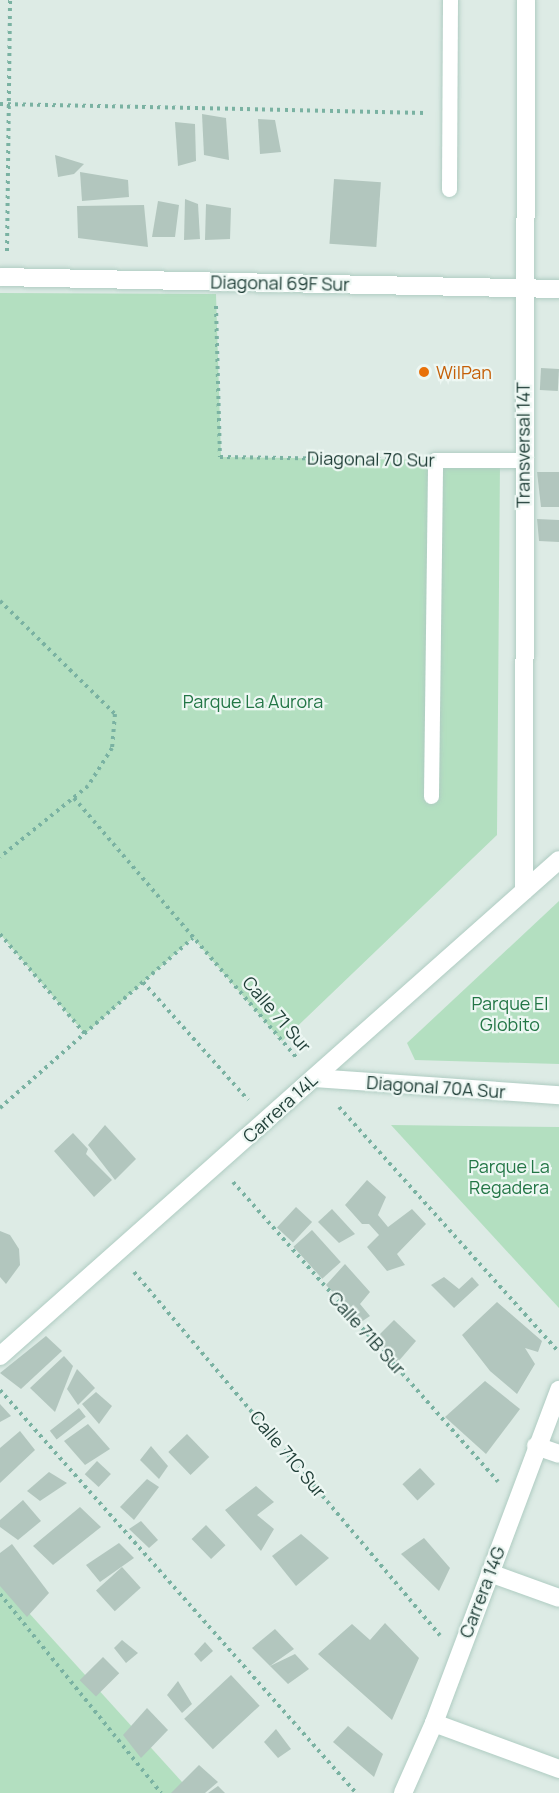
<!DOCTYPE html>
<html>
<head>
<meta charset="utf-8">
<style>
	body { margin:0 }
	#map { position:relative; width:559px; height:1793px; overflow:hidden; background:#ddebe5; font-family:Manrope,sans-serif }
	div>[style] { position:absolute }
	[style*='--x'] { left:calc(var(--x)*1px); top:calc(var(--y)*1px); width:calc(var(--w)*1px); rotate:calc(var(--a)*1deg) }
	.green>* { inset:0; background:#b3dfc0 }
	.building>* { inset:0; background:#b2c6be; transform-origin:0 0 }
	.path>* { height:4px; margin-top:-2px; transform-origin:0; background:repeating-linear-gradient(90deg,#7ab2a2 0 3px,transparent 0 7.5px) }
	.roads { filter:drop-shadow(0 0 2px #afccc2) drop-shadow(0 0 2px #afccc2) }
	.lane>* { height:15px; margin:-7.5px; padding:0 7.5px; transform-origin:7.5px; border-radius:7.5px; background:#fff }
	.street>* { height:18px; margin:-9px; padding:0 9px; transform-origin:9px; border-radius:9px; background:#fff }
	.secondary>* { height:18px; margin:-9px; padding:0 9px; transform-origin:9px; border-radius:9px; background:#fff }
	.dots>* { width:16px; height:16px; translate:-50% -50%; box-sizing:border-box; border:3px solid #edf7f3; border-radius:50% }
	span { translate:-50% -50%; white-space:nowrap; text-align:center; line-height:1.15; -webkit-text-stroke:4.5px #edf7f3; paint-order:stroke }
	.street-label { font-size:18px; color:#1d3c35 }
	.food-label { font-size:18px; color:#c56008 }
	.left { translate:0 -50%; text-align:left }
	.park-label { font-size:18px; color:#237646 }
</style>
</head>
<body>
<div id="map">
	<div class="green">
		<i style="clip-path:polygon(0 293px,216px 294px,221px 457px,500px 461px,497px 835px,282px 1041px,193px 938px,85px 1034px,0 934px)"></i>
		<i style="clip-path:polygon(559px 901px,559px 1064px,415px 1060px,407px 1043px)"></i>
		<i style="clip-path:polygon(391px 1125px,559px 1127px,559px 1308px)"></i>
		<i style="clip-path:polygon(0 1581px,192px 1793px,0 1793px)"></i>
	</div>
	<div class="building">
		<i style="clip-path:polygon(202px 114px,226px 118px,229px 160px,204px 155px)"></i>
		<i style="clip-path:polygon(258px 119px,275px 120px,281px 152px,260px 154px)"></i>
		<i style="clip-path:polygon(175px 122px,195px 124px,196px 161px,178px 166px)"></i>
		<i style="clip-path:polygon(55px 155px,84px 164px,74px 174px,58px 177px)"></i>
		<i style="clip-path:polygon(80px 172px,128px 180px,129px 197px,82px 201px)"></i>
		<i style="left:334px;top:179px;width:47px;height:65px;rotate:4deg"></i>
		<i style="clip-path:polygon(185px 199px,198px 204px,200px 239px,184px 240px)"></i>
		<i style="clip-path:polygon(158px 201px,179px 205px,175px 237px,152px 237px)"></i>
		<i style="clip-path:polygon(206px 204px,231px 208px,230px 239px,205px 240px)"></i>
		<i style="clip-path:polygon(144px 205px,148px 247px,78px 238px,77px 206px)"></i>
		<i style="left:541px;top:368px;width:18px;height:22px;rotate:3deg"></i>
		<i style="clip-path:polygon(537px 472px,559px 472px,559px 507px,541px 507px)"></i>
		<i style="clip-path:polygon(537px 519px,559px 520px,559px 542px,539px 541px)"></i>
		<i style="clip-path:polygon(105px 1125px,136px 1159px,115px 1180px,88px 1145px)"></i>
		<i style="clip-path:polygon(73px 1133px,88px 1149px,86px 1154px,112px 1180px,94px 1197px,54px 1151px)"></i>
		<i style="clip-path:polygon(367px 1180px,386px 1197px,378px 1215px,388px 1227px,412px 1209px,426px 1224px,397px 1254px,405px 1265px,387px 1271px,367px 1247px,379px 1235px,369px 1224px,362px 1224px,345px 1205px)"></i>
		<i style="left:296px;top:1207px;width:22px;height:28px;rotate:43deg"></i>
		<i style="clip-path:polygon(332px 1209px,355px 1234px,339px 1243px,318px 1222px)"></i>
		<i style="left:312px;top:1230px;width:43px;height:25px;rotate:48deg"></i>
		<i style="clip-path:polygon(0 1231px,10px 1235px,19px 1249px,20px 1265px,6px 1284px,0 1277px)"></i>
		<i style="clip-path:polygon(345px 1264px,370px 1292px,360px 1304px,370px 1316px,361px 1322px,326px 1285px)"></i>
		<i style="clip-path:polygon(444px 1277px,459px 1289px,472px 1277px,479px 1285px,454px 1308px,431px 1285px)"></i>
		<i style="clip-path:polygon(497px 1302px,542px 1341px,538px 1352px,525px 1348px,535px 1364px,517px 1394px,490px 1371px,462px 1335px)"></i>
		<i style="clip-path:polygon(394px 1320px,416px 1341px,397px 1363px,376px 1338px)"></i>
		<i style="clip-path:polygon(46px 1336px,62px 1351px,21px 1389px,0 1373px)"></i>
		<i style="clip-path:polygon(64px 1356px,73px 1366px,55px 1412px,30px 1388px)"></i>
		<i style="clip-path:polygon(77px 1369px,95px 1388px,78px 1405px,67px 1389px)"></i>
		<i style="clip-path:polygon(485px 1381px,520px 1409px,486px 1454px,445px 1417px)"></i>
		<i style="clip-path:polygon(96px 1392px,112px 1406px,99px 1424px,82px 1404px)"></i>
		<i style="clip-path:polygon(0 1404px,11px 1416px,0 1422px)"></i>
		<i style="left:79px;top:1408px;width:11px;height:37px;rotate:52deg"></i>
		<i style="clip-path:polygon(88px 1424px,110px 1449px,85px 1465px,64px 1441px)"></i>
		<i style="clip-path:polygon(20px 1431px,35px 1450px,0 1483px,0 1448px)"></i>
		<i style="left:187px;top:1434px;width:32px;height:26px;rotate:46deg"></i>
		<i style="clip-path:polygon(151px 1446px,168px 1466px,159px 1479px,140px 1460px)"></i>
		<i style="left:97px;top:1461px;width:19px;height:18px;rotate:43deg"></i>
		<i style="left:420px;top:1468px;width:22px;height:24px;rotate:47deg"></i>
		<i style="clip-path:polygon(49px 1472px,67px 1483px,40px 1501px,27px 1491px)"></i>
		<i style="clip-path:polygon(147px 1479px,159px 1487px,134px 1520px,120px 1507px)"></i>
		<i style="clip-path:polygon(256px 1486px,274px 1502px,257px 1515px,274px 1529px,261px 1551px,225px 1510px)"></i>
		<i style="clip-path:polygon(23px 1500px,41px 1521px,18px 1540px,0 1527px,0 1520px)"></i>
		<i style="clip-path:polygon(80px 1507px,101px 1527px,53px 1565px,33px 1546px)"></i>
		<i style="clip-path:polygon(141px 1521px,158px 1540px,149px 1548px,129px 1529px)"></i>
		<i style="left:206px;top:1525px;width:28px;height:20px;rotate:46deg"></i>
		<i style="clip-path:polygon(301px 1534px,329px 1558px,296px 1586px,272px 1556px)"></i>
		<i style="clip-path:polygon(424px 1538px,450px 1568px,439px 1591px,401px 1554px)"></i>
		<i style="clip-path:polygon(119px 1543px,134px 1558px,100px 1582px,86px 1565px)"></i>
		<i style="clip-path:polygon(12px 1544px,49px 1593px,27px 1617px,0 1586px,0 1553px)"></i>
		<i style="left:122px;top:1567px;width:28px;height:35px;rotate:48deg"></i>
		<i style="clip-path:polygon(385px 1623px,419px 1658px,392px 1720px,318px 1654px,352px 1624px,370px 1640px)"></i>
		<i style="clip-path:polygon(275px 1629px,294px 1649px,270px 1666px,252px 1648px)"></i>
		<i style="clip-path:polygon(122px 1640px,138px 1653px,126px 1663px,114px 1648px)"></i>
		<i style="clip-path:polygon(205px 1642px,213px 1651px,201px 1662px,194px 1654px)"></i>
		<i style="clip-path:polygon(295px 1654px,309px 1669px,288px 1684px,270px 1666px)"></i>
		<i style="left:103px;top:1657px;width:23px;height:33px;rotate:45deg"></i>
		<i style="left:231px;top:1675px;width:42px;height:64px;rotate:47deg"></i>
		<i style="clip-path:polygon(178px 1681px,192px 1704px,182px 1713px,167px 1695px)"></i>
		<i style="clip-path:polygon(147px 1708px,168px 1730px,141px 1758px,123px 1735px)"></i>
		<i style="clip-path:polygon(348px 1726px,383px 1754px,374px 1777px,333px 1742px)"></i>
		<i style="clip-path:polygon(276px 1729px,291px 1749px,278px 1758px,264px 1742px)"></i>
		<i style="clip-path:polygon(199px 1765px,218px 1782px,205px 1793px,171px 1793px)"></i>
		<i style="clip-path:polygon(218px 1786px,225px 1793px,208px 1793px)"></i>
	</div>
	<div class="path">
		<i style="--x:0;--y:104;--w:425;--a:1.2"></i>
		<i style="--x:7;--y:251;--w:251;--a:-89.3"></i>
		<i style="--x:216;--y:306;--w:151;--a:88.5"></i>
		<i style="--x:220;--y:457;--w:190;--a:0.9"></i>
		<i style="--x:0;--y:601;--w:161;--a:44.5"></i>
		<i style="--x:115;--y:714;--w:34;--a:95"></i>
		<i style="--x:112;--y:748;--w:45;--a:122.3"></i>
		<i style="--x:88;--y:786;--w:113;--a:141.1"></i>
		<i style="--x:74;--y:798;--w:343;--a:49.4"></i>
		<i style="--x:0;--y:934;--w:131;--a:49.6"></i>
		<i style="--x:143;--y:982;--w:158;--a:48.3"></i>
		<i style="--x:339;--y:1107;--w:329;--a:48.1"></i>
		<i style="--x:0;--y:1108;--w:257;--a:-41.4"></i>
		<i style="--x:233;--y:1182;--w:400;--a:48.5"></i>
		<i style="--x:134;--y:1272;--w:475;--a:49.9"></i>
		<i style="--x:0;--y:1390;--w:538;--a:48.54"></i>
		<i style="--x:0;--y:1594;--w:256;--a:51"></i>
	</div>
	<div class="roads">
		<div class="lane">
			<i style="--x:449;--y:189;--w:189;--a:-89.7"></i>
			<i style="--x:431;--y:796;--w:336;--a:-89.3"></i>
			<i style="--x:435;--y:460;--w:87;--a:0"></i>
		</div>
		<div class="street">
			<i style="--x:524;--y:891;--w:891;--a:-89.87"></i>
			<i style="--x:314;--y:1078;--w:246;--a:4"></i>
			<i style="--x:536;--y:1446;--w:24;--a:19"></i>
			<i style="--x:490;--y:1573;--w:73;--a:19.9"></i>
			<i style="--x:434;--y:1723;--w:133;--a:20.2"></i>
			<i style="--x:403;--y:1793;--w:77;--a:-66.1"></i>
			<i style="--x:434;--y:1723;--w:356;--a:-69.4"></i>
		</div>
		<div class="secondary">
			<i style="--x:0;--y:277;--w:559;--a:1.23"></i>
			<i style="--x:0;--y:1356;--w:747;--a:-41.58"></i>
		</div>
	</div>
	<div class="dots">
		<i style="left:424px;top:372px;background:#e8710a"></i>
	</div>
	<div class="street-label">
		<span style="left:280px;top:283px;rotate:1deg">Diagonal 69F Sur</span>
		<span style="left:523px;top:445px;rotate:-90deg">Transversal 14T</span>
		<span style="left:371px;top:459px;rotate:1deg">Diagonal 70 Sur</span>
		<span style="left:277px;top:1014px;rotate:49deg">Calle 71 Sur</span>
		<span style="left:436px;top:1087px;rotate:4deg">Diagonal 70A Sur</span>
		<span style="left:280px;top:1108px;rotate:-42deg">Carrera 14L</span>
		<span style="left:367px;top:1333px;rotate:48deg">Calle 71B Sur</span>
		<span style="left:288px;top:1454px;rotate:50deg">Calle 71C Sur</span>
		<span style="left:482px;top:1592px;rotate:-69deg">Carrera 14G</span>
	</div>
	<div class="food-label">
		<span class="left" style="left:436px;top:372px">WilPan</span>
	</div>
	<div class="park-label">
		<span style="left:253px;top:701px">Parque La Aurora</span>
		<span style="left:510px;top:1014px">Parque El<br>Globito</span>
		<span style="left:509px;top:1177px">Parque La<br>Regadera</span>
	</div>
</div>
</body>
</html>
